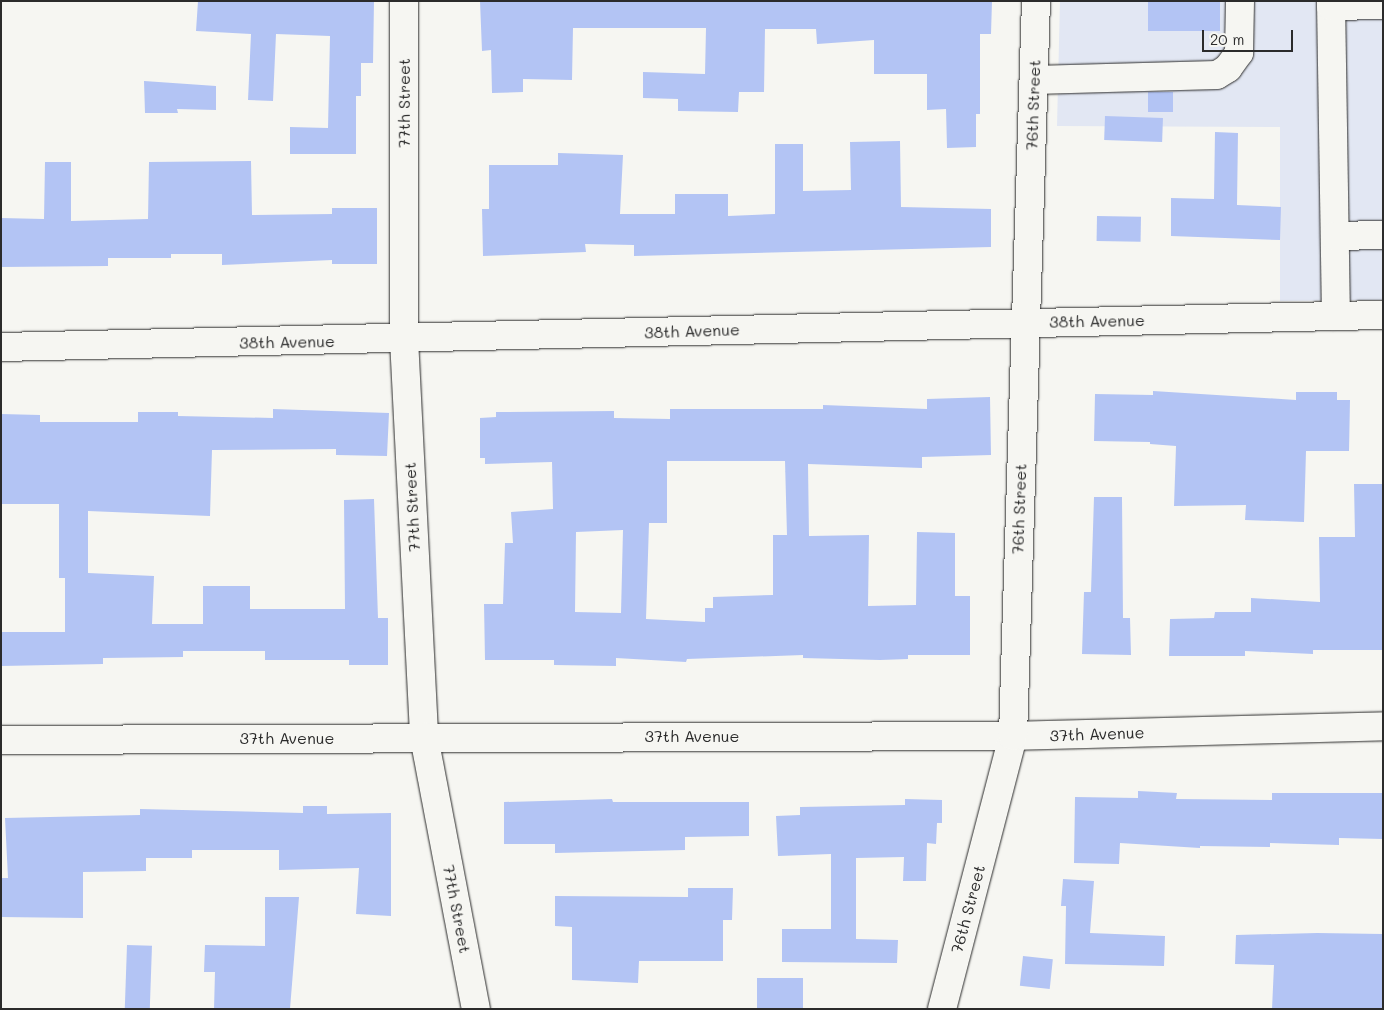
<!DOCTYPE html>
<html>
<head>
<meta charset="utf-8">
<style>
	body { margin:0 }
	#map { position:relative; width:1384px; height:1010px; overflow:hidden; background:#f6f6f2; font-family:Mali,sans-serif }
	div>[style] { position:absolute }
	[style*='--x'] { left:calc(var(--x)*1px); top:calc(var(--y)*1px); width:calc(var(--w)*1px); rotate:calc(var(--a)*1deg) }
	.built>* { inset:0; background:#e2e7f3 }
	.building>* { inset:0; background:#b3c4f4; transform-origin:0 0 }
	.roads { filter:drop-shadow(0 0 1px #2b2b2b) drop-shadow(0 0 1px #2b2b2b) }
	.minor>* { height:28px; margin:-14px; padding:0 14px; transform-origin:14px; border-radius:14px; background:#f6f6f2 }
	span { translate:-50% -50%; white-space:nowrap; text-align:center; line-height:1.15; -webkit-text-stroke:4px #f6f6f2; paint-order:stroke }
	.street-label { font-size:16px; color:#2b2b2b }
	.frame { position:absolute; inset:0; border:2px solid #2b2b2b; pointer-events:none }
	.scale { position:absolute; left:1202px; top:30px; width:91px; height:22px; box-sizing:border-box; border:2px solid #2b2b2b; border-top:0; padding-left:6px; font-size:15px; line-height:18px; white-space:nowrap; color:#2b2b2b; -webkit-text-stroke:4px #f6f6f2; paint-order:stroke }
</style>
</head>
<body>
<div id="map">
	<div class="built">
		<i style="clip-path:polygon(1060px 1px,1383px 1px,1383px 300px,1280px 301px,1280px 127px,1057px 126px)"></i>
	</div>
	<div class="building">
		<i style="clip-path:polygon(198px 1px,374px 1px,373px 63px,361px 63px,361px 96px,356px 96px,356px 154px,290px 154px,290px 127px,328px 128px,330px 36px,276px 34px,273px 101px,248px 100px,251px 34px,196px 31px)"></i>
		<i style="clip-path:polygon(480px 1px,992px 1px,991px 34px,980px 34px,980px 114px,976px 114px,976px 147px,947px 148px,946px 109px,927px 110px,927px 74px,874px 74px,874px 40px,817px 44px,816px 29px,765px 29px,764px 92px,739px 92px,738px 112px,678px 111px,678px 99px,643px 98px,643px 72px,705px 74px,706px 28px,573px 28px,572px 80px,523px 79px,523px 92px,492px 93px,491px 50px,482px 51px)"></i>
		<i style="left:1148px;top:1px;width:72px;height:30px"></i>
		<i style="clip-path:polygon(144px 81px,216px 86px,216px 110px,177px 109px,178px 113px,145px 113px)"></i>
		<i style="left:1173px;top:92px;width:20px;height:25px;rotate:90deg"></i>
		<i style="left:1105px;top:116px;width:58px;height:24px;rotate:2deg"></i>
		<i style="clip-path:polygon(1215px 132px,1238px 133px,1237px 205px,1281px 207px,1280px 240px,1171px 236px,1171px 198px,1214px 199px)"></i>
		<i style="clip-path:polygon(900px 141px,901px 207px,991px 209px,991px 247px,634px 256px,634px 245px,585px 244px,586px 252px,483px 256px,482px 209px,489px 209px,489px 165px,558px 165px,558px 153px,623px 155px,620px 214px,675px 214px,675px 194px,728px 194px,728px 216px,775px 214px,775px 144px,803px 144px,803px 191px,851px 190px,850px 142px)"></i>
		<i style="clip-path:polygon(251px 161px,252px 215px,332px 214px,332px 208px,377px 208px,377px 264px,332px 264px,332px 260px,222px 265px,222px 254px,171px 254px,171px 258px,108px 258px,108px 266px,1px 267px,1px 218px,44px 219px,45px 162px,71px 162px,71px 221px,148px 219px,149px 162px)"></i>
		<i style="left:1097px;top:216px;width:44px;height:25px;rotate:1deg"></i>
		<i style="clip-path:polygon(1153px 391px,1296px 400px,1296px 392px,1337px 392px,1337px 400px,1350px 400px,1349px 451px,1306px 451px,1304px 522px,1245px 520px,1246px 505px,1174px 506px,1176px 446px,1150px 444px,1150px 442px,1094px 441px,1095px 394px,1153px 395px)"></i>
		<i style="clip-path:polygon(evenodd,990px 397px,991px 455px,922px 457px,922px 468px,808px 464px,809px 536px,869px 535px,868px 606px,916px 605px,917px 532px,955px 533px,955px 596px,970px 596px,970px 655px,908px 655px,908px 659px,880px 660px,803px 658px,803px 655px,687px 659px,686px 662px,616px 658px,616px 666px,554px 665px,554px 660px,485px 660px,484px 604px,503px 604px,505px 543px,513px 543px,511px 512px,553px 509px,552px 462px,485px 464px,485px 458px,480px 458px,480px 418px,496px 417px,496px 412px,614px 411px,614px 418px,670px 419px,670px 409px,823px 409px,823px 405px,927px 409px,927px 399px,990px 397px,667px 461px,785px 461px,787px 535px,773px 535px,773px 595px,713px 597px,713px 608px,705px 608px,705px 622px,646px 619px,649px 523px,667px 523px,667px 461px,990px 397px,623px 530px,621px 613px,575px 612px,576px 532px,623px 530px)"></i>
		<i style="clip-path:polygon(273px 409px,389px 413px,387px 456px,336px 455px,336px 449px,212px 450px,210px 516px,88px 511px,88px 573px,154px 576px,152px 624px,203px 624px,203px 586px,250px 586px,250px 609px,345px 609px,344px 500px,374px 499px,378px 618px,388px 618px,388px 665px,349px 665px,349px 660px,265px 660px,265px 651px,183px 651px,183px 657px,103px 658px,103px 664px,1px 666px,1px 632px,65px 632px,65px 578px,59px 578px,59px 504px,1px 504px,1px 414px,40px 415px,40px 422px,138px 422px,138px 412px,178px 412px,178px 416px,273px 418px)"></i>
		<i style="clip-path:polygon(1354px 484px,1383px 484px,1383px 650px,1313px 650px,1313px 654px,1245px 651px,1245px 656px,1169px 656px,1170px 619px,1214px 618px,1215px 612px,1251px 612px,1251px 598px,1320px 602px,1319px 537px,1355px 537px)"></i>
		<i style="clip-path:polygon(1094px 497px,1122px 497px,1123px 618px,1130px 618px,1131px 655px,1082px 654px,1084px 592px,1091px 592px)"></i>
		<i style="clip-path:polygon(1138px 791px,1177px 793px,1176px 799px,1272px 800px,1272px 793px,1383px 793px,1383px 839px,1339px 838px,1339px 845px,1270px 843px,1270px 847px,1200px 846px,1200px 848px,1120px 843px,1119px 864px,1074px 863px,1075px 797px,1138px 798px)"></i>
		<i style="clip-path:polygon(612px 799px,613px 802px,749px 802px,749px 836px,685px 837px,685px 850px,555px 853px,555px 844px,504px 844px,504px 802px)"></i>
		<i style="clip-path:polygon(905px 799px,942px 800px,942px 823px,937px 823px,936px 844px,927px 843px,926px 881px,903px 881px,904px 857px,856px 858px,856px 939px,898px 940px,897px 963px,782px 962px,782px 929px,831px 929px,831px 854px,778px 856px,776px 816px,800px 815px,800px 807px,905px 805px)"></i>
		<i style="clip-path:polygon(303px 806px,327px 806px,327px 814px,391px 813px,391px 916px,356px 914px,359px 868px,279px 870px,279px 850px,192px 850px,192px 858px,146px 858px,146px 871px,83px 872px,83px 918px,1px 917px,1px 878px,8px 878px,5px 818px,140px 815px,140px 809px,303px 813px)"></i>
		<i style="clip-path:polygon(1063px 879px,1094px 881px,1090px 933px,1165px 936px,1164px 966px,1065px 964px,1066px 906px,1061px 906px)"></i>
		<i style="clip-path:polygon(688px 888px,733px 888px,732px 920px,723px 920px,723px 961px,639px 961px,638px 983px,572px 980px,572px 927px,555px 926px,555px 896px,688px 897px)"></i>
		<i style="clip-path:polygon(265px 897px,299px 897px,290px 1009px,214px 1009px,215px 972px,204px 972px,205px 945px,265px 946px)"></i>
		<i style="clip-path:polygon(1317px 933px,1383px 934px,1383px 1009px,1272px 1009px,1274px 965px,1235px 964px,1236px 935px)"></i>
		<i style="left:127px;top:945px;width:25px;height:64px;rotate:2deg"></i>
		<i style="left:1023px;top:956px;width:30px;height:30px;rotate:6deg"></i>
		<i style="left:757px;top:978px;width:46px;height:31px"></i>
	</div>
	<div class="roads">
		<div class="minor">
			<i style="--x:404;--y:1;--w:338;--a:90"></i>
			<i style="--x:404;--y:339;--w:399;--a:87.1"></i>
			<i style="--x:424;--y:737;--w:277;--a:79.2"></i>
			<i style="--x:1331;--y:1;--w:315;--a:89.1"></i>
			<i style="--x:1331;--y:6;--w:52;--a:-1.1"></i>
			<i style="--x:1034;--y:80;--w:183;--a:-1.6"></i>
			<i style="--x:1217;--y:75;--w:13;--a:-32"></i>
			<i style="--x:1228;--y:68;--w:19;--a:-54"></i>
			<i style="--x:1239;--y:53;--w:52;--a:-88.9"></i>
			<i style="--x:1335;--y:236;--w:48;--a:-1.2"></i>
			<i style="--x:1;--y:347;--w:1382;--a:-1.33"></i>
			<i style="--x:1;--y:740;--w:1012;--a:-0.23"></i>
			<i style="--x:1013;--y:736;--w:370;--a:-1.5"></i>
			<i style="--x:942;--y:1009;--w:282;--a:-75.4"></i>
			<i style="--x:1013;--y:736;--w:735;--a:-88.21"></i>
		</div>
	</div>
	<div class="street-label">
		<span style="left:404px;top:103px;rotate:-90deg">77th Street</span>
		<span style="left:1033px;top:105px;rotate:-88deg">76th Street</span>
		<span style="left:1097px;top:321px;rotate:-1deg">38th Avenue</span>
		<span style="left:692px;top:331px;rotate:-2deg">38th Avenue</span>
		<span style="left:287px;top:342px;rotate:-1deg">38th Avenue</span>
		<span style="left:412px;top:507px;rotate:-93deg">77th Street</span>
		<span style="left:1019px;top:509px;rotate:-88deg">76th Street</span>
		<span style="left:1097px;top:734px;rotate:-2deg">37th Avenue</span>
		<span style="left:692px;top:736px">37th Avenue</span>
		<span style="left:287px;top:738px">37th Avenue</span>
		<span style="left:457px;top:909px;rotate:79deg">77th Street</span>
		<span style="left:968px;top:909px;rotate:-75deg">76th Street</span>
	</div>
	<div class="frame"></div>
	<div class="scale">20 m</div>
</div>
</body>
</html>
